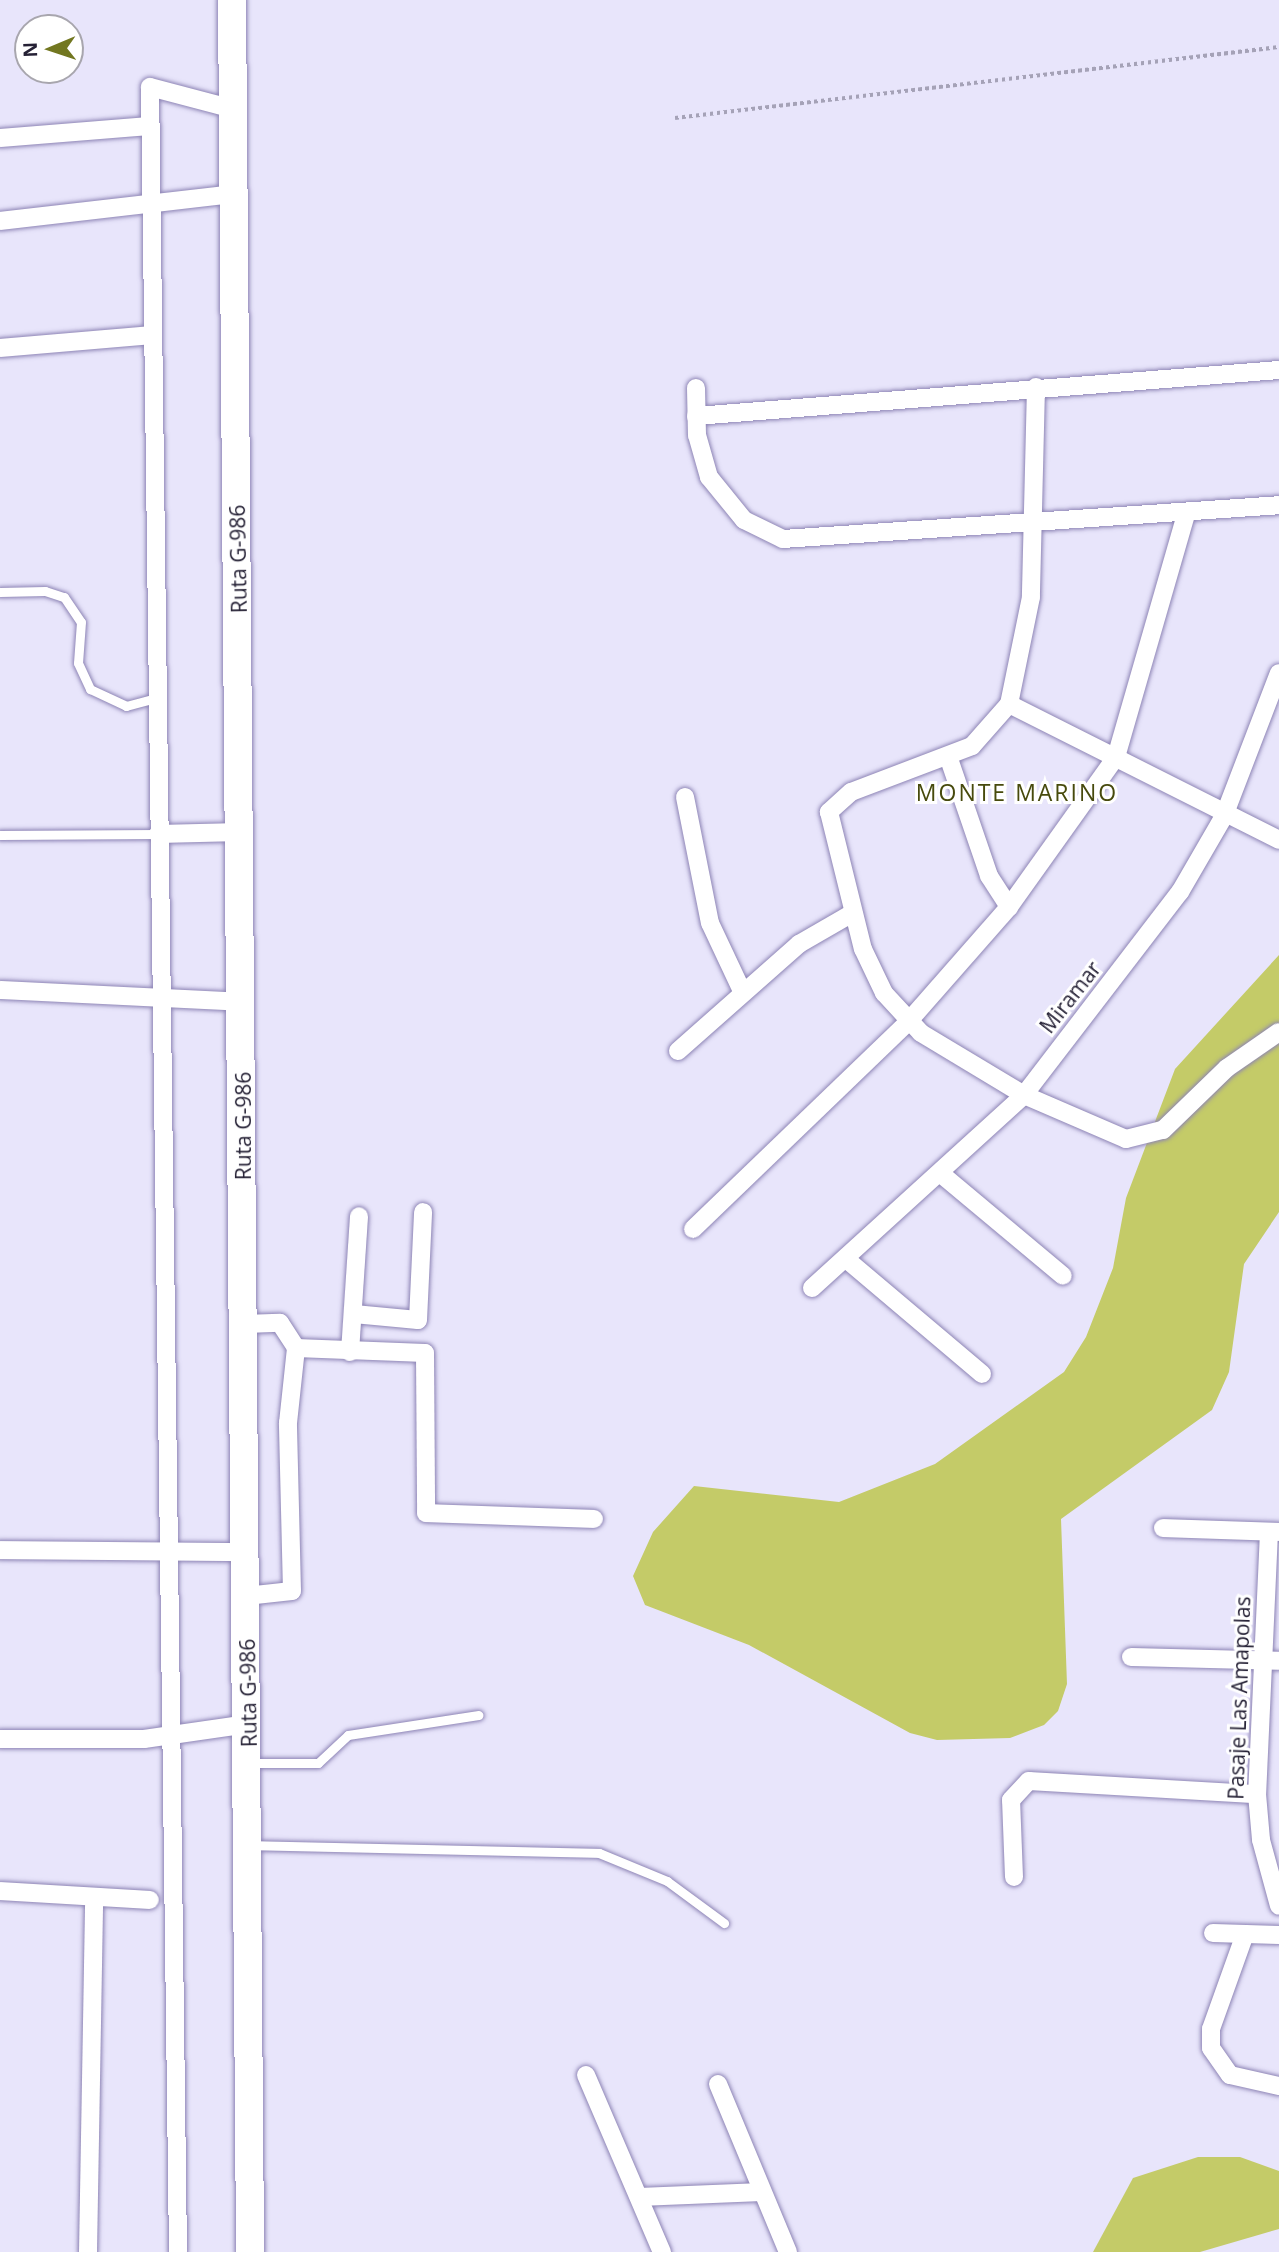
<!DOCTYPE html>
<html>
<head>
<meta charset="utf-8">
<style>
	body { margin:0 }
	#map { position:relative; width:1279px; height:2252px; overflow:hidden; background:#e8e5fb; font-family:"Open Sans",sans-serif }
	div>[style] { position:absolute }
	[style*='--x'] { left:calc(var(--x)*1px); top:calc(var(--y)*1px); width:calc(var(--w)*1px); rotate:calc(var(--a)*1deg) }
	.green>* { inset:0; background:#c4cb68 }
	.path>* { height:3.5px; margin-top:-1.75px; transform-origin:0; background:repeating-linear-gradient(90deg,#a5a2b7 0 3.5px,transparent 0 7px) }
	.roads { filter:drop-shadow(0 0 2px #8d84b5) drop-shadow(0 0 2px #8d84b5) }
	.lane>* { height:9px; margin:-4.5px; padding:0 4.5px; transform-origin:4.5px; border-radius:4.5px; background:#fff }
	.street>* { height:18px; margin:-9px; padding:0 9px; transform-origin:9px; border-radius:9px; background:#fff }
	.primary>* { height:28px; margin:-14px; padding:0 14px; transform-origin:14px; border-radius:14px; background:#fff }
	span { translate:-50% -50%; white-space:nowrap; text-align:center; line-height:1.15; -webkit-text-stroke:6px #fff; paint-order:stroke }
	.street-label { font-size:21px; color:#252135 }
	.neighbourhood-label { font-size:23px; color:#474a0d; letter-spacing:2px }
	.north { position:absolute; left:14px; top:14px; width:70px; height:70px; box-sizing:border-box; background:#fff; border:2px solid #a8a6ae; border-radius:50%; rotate:268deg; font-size:19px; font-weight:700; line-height:28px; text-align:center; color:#252135 }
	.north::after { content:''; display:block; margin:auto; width:24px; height:32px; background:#727720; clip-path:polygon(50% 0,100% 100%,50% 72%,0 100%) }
</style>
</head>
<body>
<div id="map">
	<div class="green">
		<i style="clip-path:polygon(1279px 955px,1279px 1212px,1244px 1264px,1229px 1372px,1212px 1410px,1061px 1519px,1067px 1684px,1058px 1711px,1044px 1725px,1010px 1738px,937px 1740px,910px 1733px,749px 1645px,645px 1605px,633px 1576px,653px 1532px,694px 1486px,839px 1502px,935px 1464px,1064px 1372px,1086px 1337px,1113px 1268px,1126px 1198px,1175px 1069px)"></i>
		<i style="clip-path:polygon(1198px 2157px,1240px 2157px,1279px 2171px,1279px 2229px,1200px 2252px,1093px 2252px,1133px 2178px)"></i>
	</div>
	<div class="path">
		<i style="--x:675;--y:118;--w:608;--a:-6.7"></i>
	</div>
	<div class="roads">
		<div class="lane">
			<i style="--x:0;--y:592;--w:45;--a:-1.3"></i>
			<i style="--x:45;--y:591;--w:20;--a:18"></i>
			<i style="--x:64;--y:597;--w:30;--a:56"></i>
			<i style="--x:81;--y:622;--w:41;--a:94.2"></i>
			<i style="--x:78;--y:663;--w:29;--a:65"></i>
			<i style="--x:90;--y:689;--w:40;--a:25"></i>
			<i style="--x:126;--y:706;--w:30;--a:-15"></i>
			<i style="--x:0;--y:835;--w:158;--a:-0.4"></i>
			<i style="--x:250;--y:1763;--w:68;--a:0"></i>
			<i style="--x:318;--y:1763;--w:41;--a:-43"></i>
			<i style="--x:348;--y:1735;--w:132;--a:-8.7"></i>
			<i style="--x:249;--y:1845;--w:350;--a:1.3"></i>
			<i style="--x:599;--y:1853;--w:74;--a:22.4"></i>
			<i style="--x:667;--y:1881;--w:71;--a:36.4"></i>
		</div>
		<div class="street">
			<i style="--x:0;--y:138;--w:150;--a:-4.6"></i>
			<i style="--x:0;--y:221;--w:236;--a:-6.6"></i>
			<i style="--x:0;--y:348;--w:153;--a:-4.9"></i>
			<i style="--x:1036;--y:387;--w:210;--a:91.4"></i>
			<i style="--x:1031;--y:597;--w:109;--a:101.6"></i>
			<i style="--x:1009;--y:704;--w:56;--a:131.4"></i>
			<i style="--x:972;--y:746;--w:129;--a:159.2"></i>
			<i style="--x:851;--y:792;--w:30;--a:138"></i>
			<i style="--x:829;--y:812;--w:141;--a:76.1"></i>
			<i style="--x:863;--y:949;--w:49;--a:64.5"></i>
			<i style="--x:884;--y:993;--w:54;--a:47.2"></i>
			<i style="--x:921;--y:1033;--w:120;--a:31"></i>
			<i style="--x:1024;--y:1095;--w:111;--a:23.3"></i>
			<i style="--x:1126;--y:1139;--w:38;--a:-14"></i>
			<i style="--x:1163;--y:1130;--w:89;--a:-44.1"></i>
			<i style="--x:1227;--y:1068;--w:63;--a:-34.7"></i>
			<i style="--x:696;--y:388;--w:47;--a:88.8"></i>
			<i style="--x:697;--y:435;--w:44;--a:74.1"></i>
			<i style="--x:709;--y:477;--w:55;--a:50.9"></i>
			<i style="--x:744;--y:520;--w:43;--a:26"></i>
			<i style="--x:783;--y:539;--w:497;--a:-3.9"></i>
			<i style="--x:696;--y:416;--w:585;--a:-4.51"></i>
			<i style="--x:1009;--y:704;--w:302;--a:26.7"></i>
			<i style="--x:948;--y:756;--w:127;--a:71.1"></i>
			<i style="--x:989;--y:876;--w:37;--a:57"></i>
			<i style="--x:685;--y:797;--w:128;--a:78.8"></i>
			<i style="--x:710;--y:923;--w:75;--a:64.8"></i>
			<i style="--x:158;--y:834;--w:83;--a:-1.4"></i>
			<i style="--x:0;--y:990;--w:242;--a:2.8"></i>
			<i style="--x:678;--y:1051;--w:162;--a:-41.5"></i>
			<i style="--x:799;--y:944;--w:60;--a:-30"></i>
			<i style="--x:940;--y:1173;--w:160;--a:39.9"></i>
			<i style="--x:693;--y:1229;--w:298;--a:-43.9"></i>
			<i style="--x:908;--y:1022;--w:153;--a:-48.7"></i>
			<i style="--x:1009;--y:907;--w:184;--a:-54.5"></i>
			<i style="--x:1116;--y:757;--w:253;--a:-73.9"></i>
			<i style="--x:846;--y:1259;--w:178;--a:40.2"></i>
			<i style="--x:812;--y:1288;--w:287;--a:-42.3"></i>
			<i style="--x:1024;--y:1095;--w:256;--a:-52.5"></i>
			<i style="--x:1180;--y:892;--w:88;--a:-59.9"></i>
			<i style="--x:1224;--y:816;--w:153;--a:-69"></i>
			<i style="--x:354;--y:1314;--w:64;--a:5.4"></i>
			<i style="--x:418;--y:1320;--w:108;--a:-87.3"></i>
			<i style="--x:244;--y:1324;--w:36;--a:-2"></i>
			<i style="--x:280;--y:1323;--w:30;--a:57"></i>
			<i style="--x:296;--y:1348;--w:129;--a:2.2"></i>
			<i style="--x:425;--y:1353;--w:160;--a:89.6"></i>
			<i style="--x:426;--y:1513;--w:168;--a:2"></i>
			<i style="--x:350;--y:1352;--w:136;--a:-86.2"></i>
			<i style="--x:1163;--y:1528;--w:116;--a:2"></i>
			<i style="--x:1269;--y:1532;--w:262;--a:92.6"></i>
			<i style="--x:1257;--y:1794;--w:46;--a:85"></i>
			<i style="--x:1261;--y:1840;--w:68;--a:74.7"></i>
			<i style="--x:0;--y:1550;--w:246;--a:0.5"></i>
			<i style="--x:246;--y:1596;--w:46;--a:-6.2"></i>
			<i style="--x:292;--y:1591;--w:168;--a:-91.4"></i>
			<i style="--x:288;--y:1423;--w:75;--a:-83.9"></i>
			<i style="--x:1131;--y:1657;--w:148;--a:1.5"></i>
			<i style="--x:0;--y:1739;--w:144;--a:0"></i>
			<i style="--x:144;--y:1739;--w:105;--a:-8.2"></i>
			<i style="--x:1014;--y:1877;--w:77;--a:-92.2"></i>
			<i style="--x:1011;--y:1800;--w:26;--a:-47"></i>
			<i style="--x:1029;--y:1781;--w:228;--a:3.3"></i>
			<i style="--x:0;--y:1891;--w:150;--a:3.4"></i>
			<i style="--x:1213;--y:1933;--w:66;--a:1.7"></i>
			<i style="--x:1245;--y:1934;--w:101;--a:109.7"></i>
			<i style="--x:1211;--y:2029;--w:19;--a:90"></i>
			<i style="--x:1211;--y:2048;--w:33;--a:55"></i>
			<i style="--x:1230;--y:2075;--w:50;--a:12.7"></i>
			<i style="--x:586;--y:2075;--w:193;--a:66.8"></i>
			<i style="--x:718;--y:2084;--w:182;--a:67.4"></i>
			<i style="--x:639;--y:2197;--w:123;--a:-2.3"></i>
			<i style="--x:88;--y:2252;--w:355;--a:-89"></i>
			<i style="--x:178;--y:2252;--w:2165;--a:-90.74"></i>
			<i style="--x:150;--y:87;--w:86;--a:14.8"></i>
		</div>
		<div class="primary">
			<i style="--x:232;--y:0;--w:2252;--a:89.54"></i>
		</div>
	</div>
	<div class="street-label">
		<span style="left:238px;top:559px;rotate:-91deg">Ruta G-986</span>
		<span style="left:1070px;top:997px;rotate:-52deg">Miramar</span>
		<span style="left:243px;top:1126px;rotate:-90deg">Ruta G-986</span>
		<span style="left:248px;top:1693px;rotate:-91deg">Ruta G-986</span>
		<span style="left:1239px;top:1698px;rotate:-88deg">Pasaje Las Amapolas</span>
	</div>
	<div class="neighbourhood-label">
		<span style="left:1017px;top:792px">MONTE MARINO</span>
	</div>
	<div class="north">N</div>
</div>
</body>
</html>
